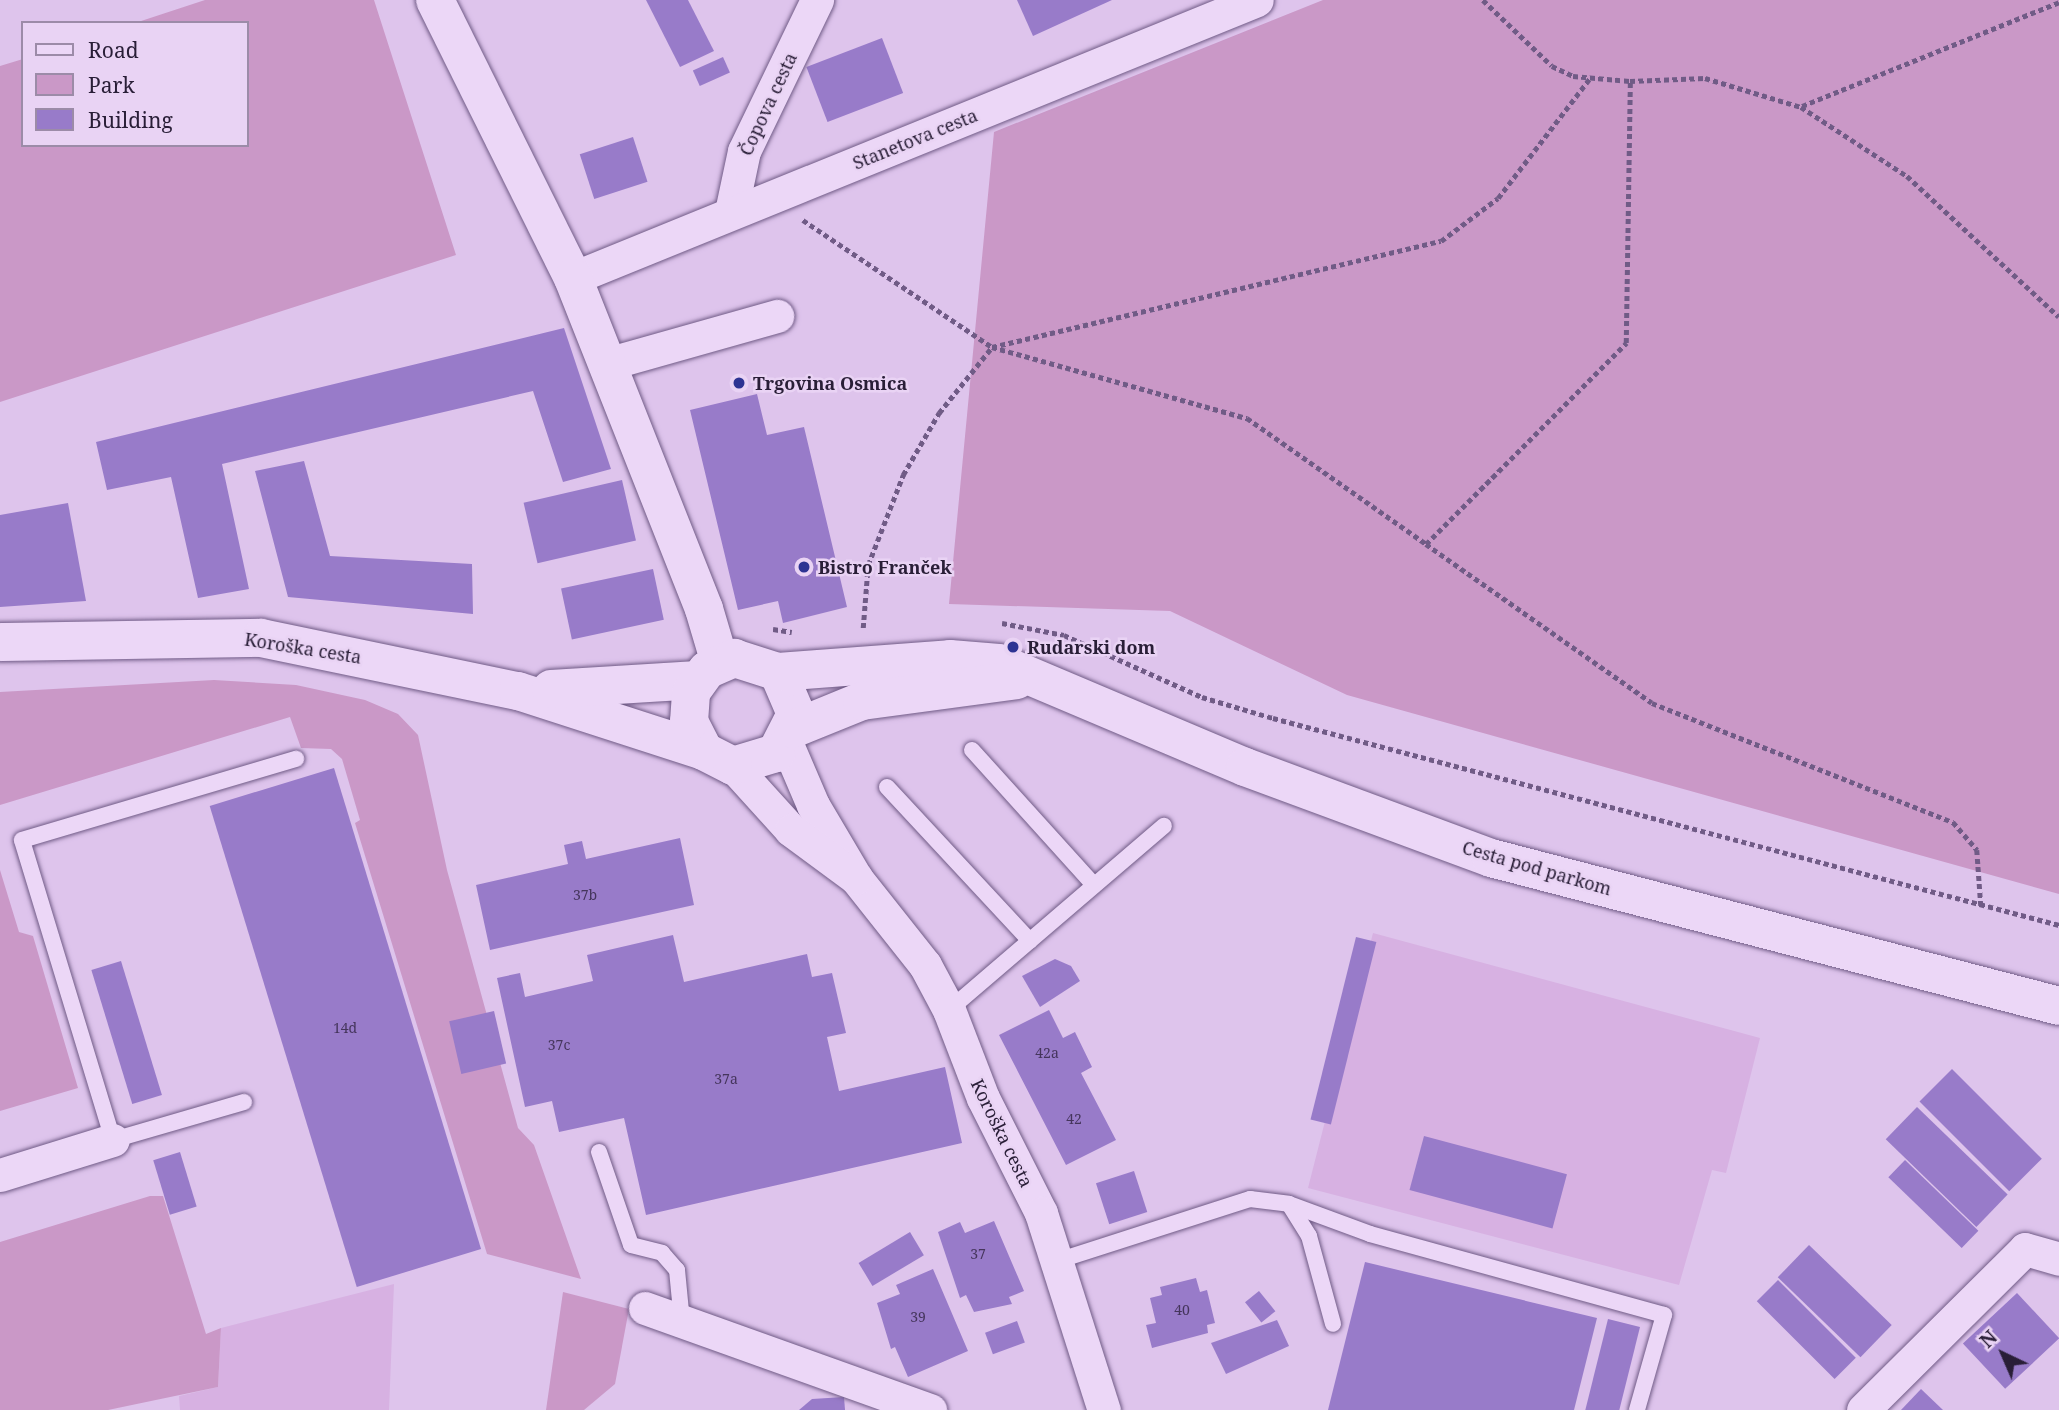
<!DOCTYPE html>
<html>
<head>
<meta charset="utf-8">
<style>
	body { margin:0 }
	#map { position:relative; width:2059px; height:1410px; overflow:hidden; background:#dec4ec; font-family:"Noto Serif",serif }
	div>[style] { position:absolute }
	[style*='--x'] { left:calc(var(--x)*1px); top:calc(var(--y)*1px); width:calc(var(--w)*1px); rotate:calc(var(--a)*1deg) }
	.farmland>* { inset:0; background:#d7b1e2 }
	.green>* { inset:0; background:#ca98c7 }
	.building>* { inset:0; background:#987bc9; transform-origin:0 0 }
	.path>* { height:4.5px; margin-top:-2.25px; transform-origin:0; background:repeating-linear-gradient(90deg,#705b86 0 5px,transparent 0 8.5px) }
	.roads { filter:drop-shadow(0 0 2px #705b86) drop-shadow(0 0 2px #705b86) }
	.service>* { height:16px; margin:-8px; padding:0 8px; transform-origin:8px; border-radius:8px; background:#ecd7f7 }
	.minor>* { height:33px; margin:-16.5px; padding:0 16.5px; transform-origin:16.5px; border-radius:16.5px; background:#ecd7f7 }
	.tertiary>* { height:38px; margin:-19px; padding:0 19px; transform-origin:19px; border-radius:19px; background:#ecd7f7 }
	.secondary>* { height:38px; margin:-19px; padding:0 19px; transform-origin:19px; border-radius:19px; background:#ecd7f7 }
	.dots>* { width:19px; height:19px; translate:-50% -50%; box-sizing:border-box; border:4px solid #e9d3f4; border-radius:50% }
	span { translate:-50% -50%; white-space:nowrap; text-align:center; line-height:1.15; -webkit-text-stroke:5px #e9d3f4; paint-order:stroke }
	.number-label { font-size:14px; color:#45355c }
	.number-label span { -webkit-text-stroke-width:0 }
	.street-label { font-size:18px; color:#291e37 }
	.poi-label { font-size:18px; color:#291e37; font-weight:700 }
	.left { translate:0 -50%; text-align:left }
	.legend { position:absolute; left:21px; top:21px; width:228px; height:126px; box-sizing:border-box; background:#e9d3f4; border:2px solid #9c8ba8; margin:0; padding:9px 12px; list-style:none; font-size:21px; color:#291e37 }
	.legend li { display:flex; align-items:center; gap:14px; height:35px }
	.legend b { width:35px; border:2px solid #9c8ba8 }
	.north { position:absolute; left:1968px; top:1319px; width:70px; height:70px; -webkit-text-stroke:5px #e9d3f4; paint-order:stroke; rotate:316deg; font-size:19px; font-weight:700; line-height:28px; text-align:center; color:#291e37 }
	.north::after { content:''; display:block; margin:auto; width:24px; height:32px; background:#291e37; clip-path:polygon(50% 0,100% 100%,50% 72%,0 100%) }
</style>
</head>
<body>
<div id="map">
	<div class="farmland">
		<i style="clip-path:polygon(1373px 933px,1760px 1038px,1726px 1173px,1712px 1170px,1679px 1285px,1308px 1188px)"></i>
		<i style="clip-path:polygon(394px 1284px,389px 1410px,180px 1410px,179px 1396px,218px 1387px,221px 1328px)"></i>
	</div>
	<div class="green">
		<i style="clip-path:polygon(205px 0,374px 0,456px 255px,0 402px,0 66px,23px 59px,23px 145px,247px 145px,247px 23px,135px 23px)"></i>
		<i style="clip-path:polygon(1323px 0,2059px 0,2059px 894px,1347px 695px,1170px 611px,949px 604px,994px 132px)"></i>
		<i style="clip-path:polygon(214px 680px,296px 685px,365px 700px,398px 714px,418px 735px,447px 870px,518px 1128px,534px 1145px,581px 1279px,487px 1254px,355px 823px,360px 820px,342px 759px,331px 749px,301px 748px,290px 717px,0 805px,0 692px)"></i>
		<i style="clip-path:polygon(0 870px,19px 932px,33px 936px,78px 1088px,0 1111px)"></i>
		<i style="clip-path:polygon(150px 1196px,163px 1196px,206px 1334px,221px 1328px,218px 1387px,108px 1410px,0 1410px,0 1242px)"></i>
		<i style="clip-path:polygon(563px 1292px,629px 1309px,615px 1384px,584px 1410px,546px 1410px)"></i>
	</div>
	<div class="building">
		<i style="clip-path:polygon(646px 0,688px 0,714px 51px,680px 67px)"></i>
		<i style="clip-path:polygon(1017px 0,1112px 0,1033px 36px)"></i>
		<i style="left:882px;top:38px;width:59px;height:81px;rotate:69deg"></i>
		<i style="left:723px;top:57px;width:17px;height:33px;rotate:66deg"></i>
		<i style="left:633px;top:137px;width:47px;height:56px;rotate:72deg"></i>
		<i style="clip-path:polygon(564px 328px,611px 469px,563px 482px,533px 391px,222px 464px,249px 589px,198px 598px,171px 477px,107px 490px,96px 442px)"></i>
		<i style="clip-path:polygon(757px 394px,767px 435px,804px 427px,847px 607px,783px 623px,778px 601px,738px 610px,690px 410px)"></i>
		<i style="clip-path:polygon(304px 461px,330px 556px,472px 564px,473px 614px,288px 597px,255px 471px)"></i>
		<i style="left:622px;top:480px;width:62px;height:101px;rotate:77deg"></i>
		<i style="clip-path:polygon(68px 503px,86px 601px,0 607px,0 515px)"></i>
		<i style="left:653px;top:569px;width:52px;height:94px;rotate:78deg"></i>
		<i style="left:334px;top:768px;width:503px;height:130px;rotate:73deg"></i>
		<i style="clip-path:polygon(680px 838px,694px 905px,490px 950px,476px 885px,568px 864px,564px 845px,582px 841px,586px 859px)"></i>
		<i style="clip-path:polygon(673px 935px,684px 982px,807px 954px,812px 977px,832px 973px,846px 1033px,827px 1037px,839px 1091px,945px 1067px,962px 1143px,646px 1215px,624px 1118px,559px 1132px,552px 1101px,525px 1107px,497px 978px,520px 973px,525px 997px,593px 981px,587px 955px)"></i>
		<i style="left:1356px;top:937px;width:21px;height:188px;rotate:14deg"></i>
		<i style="clip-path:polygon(1055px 959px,1071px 966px,1080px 981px,1040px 1007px,1022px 976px)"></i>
		<i style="left:121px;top:961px;width:140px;height:31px;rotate:73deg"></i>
		<i style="clip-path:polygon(1049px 1010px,1063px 1038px,1075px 1032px,1092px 1067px,1081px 1073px,1116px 1140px,1066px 1165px,999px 1035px)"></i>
		<i style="left:494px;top:1011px;width:54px;height:46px;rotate:77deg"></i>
		<i style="left:1952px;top:1069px;width:127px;height:46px;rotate:45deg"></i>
		<i style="left:1917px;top:1107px;width:126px;height:45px;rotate:44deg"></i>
		<i style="left:1424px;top:1136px;width:148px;height:56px;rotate:15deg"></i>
		<i style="left:180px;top:1152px;width:57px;height:28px;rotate:73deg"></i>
		<i style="left:1905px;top:1160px;width:102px;height:24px;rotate:44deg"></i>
		<i style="left:1134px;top:1171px;width:43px;height:40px;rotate:72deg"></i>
		<i style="clip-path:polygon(994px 1221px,1024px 1291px,1009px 1297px,1012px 1304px,974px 1312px,966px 1295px,960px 1298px,938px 1232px,960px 1222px,965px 1233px)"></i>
		<i style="left:910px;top:1232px;width:27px;height:60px;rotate:59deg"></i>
		<i style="left:1809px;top:1245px;width:115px;height:45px;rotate:44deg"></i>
		<i style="clip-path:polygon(1365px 1262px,1597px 1318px,1574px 1410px,1328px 1410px)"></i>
		<i style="clip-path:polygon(933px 1269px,968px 1351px,908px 1377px,895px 1347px,891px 1349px,877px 1303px,900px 1294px,896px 1285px)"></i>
		<i style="clip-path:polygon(1196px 1278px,1200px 1292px,1207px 1290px,1215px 1323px,1207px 1325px,1208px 1333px,1152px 1348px,1146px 1325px,1156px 1323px,1150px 1298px,1162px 1295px,1160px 1287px)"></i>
		<i style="left:1778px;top:1280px;width:110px;height:30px;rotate:45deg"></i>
		<i style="left:1259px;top:1291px;width:26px;height:18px;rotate:51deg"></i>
		<i style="left:2017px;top:1293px;width:62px;height:74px;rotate:47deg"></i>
		<i style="left:1608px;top:1319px;width:33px;height:94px;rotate:14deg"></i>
		<i style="clip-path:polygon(1277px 1320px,1289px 1346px,1226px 1374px,1211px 1343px)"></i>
		<i style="left:1017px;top:1321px;width:23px;height:34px;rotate:70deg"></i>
		<i style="clip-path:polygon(1921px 1389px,1943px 1410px,1901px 1410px)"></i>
		<i style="clip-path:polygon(844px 1397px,845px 1410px,799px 1410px,812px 1399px)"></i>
	</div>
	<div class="path">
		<i style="--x:1483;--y:0;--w:95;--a:43.7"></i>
		<i style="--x:1552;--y:66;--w:23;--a:25"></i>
		<i style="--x:1573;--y:76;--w:57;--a:5"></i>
		<i style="--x:1802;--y:106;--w:277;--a:-22"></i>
		<i style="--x:803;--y:220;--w:228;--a:33.9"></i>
		<i style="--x:992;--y:347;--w:461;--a:-13.3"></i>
		<i style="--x:1441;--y:241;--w:71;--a:-37"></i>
		<i style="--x:1498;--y:198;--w:153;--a:-52.5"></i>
		<i style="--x:1426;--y:544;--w:276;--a:35.1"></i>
		<i style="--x:1652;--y:703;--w:324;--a:21.6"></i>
		<i style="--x:1953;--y:822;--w:37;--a:49"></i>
		<i style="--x:1977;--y:850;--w:56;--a:85.9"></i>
		<i style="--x:1002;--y:623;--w:63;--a:11"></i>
		<i style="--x:1064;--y:635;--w:151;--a:24.2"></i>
		<i style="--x:1202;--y:697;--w:74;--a:16.5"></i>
		<i style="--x:1273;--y:718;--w:813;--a:14.75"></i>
		<i style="--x:863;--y:628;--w:63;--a:-85.5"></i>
		<i style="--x:868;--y:565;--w:97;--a:-68.7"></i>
		<i style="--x:903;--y:475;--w:72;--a:-59.9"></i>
		<i style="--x:939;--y:413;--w:85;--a:-51.2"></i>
		<i style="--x:992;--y:347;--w:265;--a:15.6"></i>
		<i style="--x:1247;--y:418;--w:219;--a:35.1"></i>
		<i style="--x:1426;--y:544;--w:284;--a:-45.1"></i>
		<i style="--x:1626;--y:343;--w:262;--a:-89.1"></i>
		<i style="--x:1630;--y:81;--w:75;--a:-2.3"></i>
		<i style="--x:1705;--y:78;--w:100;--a:16.8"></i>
		<i style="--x:1801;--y:107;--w:126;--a:33.1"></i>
		<i style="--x:1907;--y:176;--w:207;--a:42.8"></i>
		<i style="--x:773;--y:629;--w:19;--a:9"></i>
	</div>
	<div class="roads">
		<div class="service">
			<i style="--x:972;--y:750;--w:181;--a:47.9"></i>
			<i style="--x:887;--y:787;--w:210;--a:47.1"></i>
			<i style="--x:949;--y:1010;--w:283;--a:-40.6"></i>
			<i style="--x:244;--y:1102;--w:136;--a:163.8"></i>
			<i style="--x:113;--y:1140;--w:313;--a:-106.9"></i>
			<i style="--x:22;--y:840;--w:286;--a:-16.5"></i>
			<i style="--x:599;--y:1152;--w:98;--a:71"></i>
			<i style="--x:631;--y:1245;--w:32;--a:14"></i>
			<i style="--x:662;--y:1253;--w:23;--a:49"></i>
			<i style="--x:677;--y:1270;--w:52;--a:84.5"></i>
			<i style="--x:1289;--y:1204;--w:86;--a:20.3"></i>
			<i style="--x:1370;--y:1234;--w:305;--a:15.4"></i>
			<i style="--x:1664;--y:1315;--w:99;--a:105.9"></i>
			<i style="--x:1057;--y:1261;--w:203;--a:-17.8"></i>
			<i style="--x:1250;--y:1199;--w:39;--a:7"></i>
			<i style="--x:1289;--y:1204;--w:38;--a:58"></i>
			<i style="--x:1309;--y:1236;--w:91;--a:74.7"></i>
		</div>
		<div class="minor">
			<i style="--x:731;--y:212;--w:62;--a:-78"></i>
			<i style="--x:744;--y:151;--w:168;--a:-64.2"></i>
			<i style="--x:573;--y:278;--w:738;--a:-22.12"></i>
			<i style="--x:607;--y:364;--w:177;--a:-15.8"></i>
			<i style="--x:786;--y:742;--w:69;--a:66.8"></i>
			<i style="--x:813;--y:805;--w:85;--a:59.5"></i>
			<i style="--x:856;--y:878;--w:111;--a:51.6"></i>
			<i style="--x:925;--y:965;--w:51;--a:61.9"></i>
			<i style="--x:949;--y:1010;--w:94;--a:68.9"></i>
			<i style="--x:983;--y:1098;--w:129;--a:63.2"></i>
			<i style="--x:1041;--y:1213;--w:207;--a:72.3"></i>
			<i style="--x:733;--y:766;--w:86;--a:47.8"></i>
			<i style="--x:791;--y:830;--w:81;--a:36.4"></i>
			<i style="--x:0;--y:1175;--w:118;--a:-17.2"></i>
			<i style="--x:645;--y:1308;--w:303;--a:19.7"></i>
			<i style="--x:1863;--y:1410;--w:228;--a:-44.8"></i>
			<i style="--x:2025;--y:1249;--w:35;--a:16"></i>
		</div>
		<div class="tertiary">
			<i style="--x:0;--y:642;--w:261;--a:-0.9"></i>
			<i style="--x:261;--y:638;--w:262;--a:11.7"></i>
			<i style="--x:518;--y:691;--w:195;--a:17.9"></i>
			<i style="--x:551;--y:689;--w:147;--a:-3.5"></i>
		</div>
		<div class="secondary">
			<i style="--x:435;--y:0;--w:310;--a:63.6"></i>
			<i style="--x:573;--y:278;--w:356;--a:68.4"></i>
			<i style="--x:704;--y:609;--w:56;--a:73.5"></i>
			<i style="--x:778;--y:672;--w:46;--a:66.8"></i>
			<i style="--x:796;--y:714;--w:44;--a:117.1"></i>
			<i style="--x:776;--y:753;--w:45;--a:163.2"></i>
			<i style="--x:733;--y:766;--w:33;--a:-153"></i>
			<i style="--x:704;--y:751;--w:33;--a:-117"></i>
			<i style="--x:689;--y:722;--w:30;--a:-86"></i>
			<i style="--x:691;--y:692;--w:27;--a:-54"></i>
			<i style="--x:707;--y:670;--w:30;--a:-24"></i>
			<i style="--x:734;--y:658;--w:46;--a:17.7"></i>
			<i style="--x:778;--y:672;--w:172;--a:-4.3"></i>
			<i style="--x:950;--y:659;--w:49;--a:4.7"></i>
			<i style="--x:999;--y:663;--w:267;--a:22.9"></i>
			<i style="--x:1245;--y:767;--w:262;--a:20.3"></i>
			<i style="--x:1491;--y:858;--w:587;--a:14.6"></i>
			<i style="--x:793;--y:729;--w:74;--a:-22.1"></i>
			<i style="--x:862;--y:701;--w:156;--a:-7.7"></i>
		</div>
	</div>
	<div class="dots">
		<i style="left:739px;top:383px;background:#2d3393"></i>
		<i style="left:804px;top:567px;background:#2d3393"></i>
		<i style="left:1013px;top:647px;background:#2d3393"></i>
	</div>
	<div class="number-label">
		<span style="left:585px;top:895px">37b</span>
		<span style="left:345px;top:1028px">14d</span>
		<span style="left:559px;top:1045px">37c</span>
		<span style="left:1047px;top:1053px">42a</span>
		<span style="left:726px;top:1079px">37a</span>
		<span style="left:1074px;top:1119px">42</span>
		<span style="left:978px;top:1254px">37</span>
		<span style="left:1182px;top:1310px">40</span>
		<span style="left:918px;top:1317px">39</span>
	</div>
	<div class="street-label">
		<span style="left:768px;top:104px;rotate:-65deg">Čopova cesta</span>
		<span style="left:915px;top:139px;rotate:-22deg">Stanetova cesta</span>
		<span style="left:303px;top:648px;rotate:9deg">Koroška cesta</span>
		<span style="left:1537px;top:868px;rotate:16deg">Cesta pod parkom</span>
		<span style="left:1002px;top:1133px;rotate:64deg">Koroška cesta</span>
	</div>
	<div class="poi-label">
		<span class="left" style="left:753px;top:383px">Trgovina Osmica</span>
		<span class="left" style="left:818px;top:567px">Bistro Franček</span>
		<span class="left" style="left:1027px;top:647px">Rudarski dom</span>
	</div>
	<ul class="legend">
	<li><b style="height:9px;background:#ecd7f7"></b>Road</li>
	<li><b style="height:19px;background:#ca98c7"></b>Park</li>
	<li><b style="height:19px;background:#987bc9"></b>Building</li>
	</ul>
	<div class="north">N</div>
</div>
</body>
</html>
